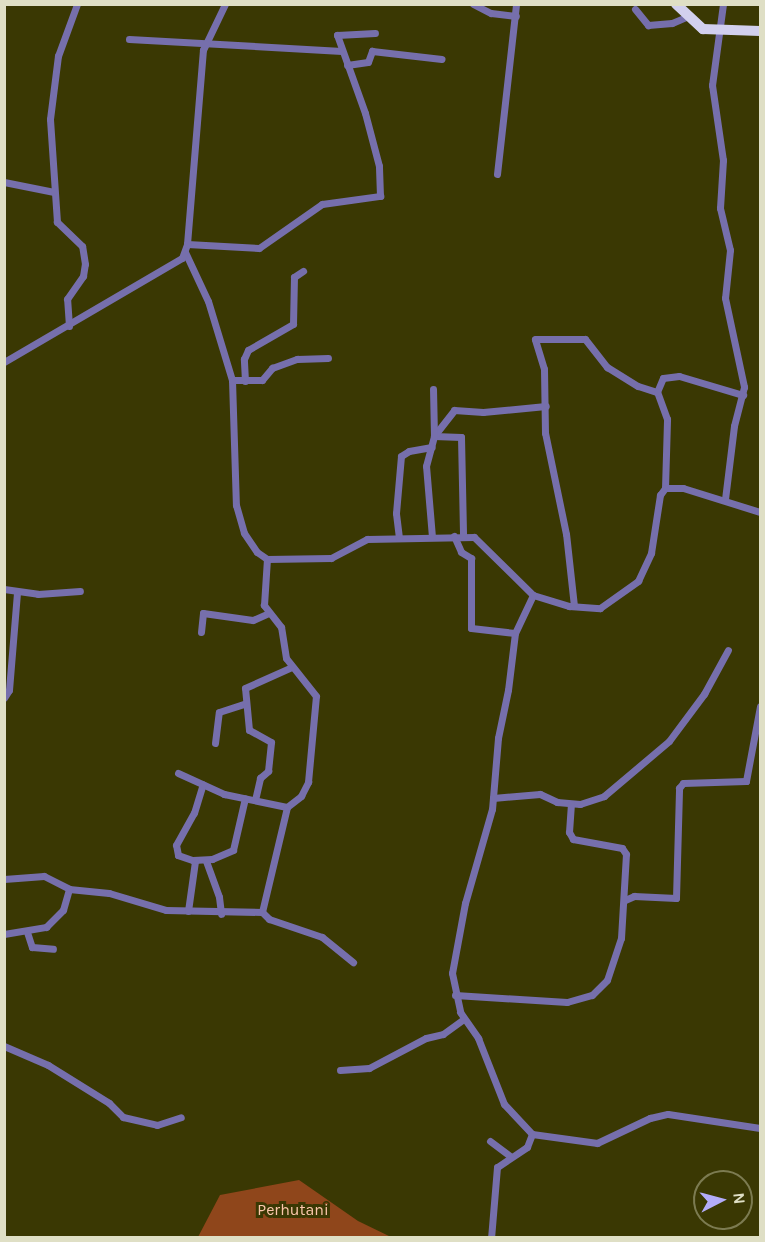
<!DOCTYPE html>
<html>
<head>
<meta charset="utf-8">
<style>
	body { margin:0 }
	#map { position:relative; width:765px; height:1242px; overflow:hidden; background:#3a3803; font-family:Karla,sans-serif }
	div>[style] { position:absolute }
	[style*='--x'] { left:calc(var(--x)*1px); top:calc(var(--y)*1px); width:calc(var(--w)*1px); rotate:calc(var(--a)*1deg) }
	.green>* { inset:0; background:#8f461b }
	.minor>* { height:7px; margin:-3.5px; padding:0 3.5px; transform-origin:3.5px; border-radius:3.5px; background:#766fac }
	.highway>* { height:10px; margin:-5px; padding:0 5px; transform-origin:5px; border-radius:5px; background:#d2d0ee }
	span { translate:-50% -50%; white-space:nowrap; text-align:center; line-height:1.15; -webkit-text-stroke:6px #3a3803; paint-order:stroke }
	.park-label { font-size:16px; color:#fcc7ac }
	.frame { position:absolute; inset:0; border:6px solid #dfdfc5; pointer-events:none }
	.north { position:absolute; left:693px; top:1170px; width:60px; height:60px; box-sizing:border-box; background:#3a3803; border:2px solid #7c7b51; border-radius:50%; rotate:84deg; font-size:16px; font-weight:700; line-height:24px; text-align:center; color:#dfdfc5 }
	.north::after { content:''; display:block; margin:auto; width:21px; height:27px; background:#b3acf9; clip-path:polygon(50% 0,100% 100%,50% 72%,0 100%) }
</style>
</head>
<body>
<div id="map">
	<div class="green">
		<i style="clip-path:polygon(299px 1180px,358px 1221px,391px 1237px,198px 1237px,220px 1195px)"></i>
	</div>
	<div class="minor">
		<i style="--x:473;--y:4;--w:20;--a:27"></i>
		<i style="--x:491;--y:13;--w:25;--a:7"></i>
		<i style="--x:723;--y:4;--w:82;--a:97.7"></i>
		<i style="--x:712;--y:85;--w:76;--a:81.7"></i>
		<i style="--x:723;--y:160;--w:48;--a:93.6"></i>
		<i style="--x:720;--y:208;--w:43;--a:76.6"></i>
		<i style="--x:730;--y:250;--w:48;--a:95.9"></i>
		<i style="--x:725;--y:298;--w:91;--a:77.9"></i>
		<i style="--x:744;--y:387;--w:40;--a:104.4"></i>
		<i style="--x:734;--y:426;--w:74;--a:97"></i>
		<i style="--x:635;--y:9;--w:21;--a:51"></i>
		<i style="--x:648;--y:25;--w:24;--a:-5"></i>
		<i style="--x:672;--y:23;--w:15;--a:-23"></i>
		<i style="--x:129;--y:39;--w:213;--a:3.2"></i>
		<i style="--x:347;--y:65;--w:21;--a:-8"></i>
		<i style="--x:368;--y:62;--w:12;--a:-70"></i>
		<i style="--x:372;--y:51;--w:70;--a:6.5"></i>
		<i style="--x:497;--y:174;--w:171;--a:-83.6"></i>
		<i style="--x:4;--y:182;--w:51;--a:11.3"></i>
		<i style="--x:187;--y:244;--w:72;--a:3.2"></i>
		<i style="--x:259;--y:248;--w:77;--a:-34.9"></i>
		<i style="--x:322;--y:204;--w:59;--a:-7.9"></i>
		<i style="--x:380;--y:196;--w:30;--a:-92"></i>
		<i style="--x:379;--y:166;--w:55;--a:-104.8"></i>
		<i style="--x:365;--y:113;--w:83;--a:-109.7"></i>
		<i style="--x:337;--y:35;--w:38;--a:-3"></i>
		<i style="--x:185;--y:252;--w:54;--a:64.9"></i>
		<i style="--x:208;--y:301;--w:83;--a:73.1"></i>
		<i style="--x:232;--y:380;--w:125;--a:88.2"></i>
		<i style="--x:236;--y:505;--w:29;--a:74"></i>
		<i style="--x:244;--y:533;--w:23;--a:56"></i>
		<i style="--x:257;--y:552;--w:12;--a:35"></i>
		<i style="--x:267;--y:559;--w:64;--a:-0.9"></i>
		<i style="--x:331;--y:558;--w:41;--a:-27.8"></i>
		<i style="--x:367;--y:539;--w:107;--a:-1.1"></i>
		<i style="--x:474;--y:537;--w:83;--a:44.5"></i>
		<i style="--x:533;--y:595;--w:42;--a:115.3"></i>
		<i style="--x:515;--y:633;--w:57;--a:97"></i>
		<i style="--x:508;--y:690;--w:49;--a:101.8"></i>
		<i style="--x:498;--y:738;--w:71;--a:94.8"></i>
		<i style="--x:492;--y:809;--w:98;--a:106"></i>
		<i style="--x:465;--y:903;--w:71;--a:100.5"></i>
		<i style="--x:452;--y:973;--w:40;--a:78"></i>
		<i style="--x:460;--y:1012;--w:32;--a:55"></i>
		<i style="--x:478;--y:1038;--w:71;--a:68.5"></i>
		<i style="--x:504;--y:1104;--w:41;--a:47"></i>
		<i style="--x:532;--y:1134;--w:14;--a:111"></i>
		<i style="--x:527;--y:1147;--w:36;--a:146"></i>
		<i style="--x:497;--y:1167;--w:71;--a:94.8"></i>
		<i style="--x:69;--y:326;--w:27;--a:-94"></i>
		<i style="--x:67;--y:299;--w:28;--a:-55"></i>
		<i style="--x:83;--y:276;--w:12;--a:-81"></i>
		<i style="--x:85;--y:264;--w:18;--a:-99"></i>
		<i style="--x:82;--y:246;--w:35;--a:-136"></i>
		<i style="--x:57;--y:222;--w:103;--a:-93.9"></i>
		<i style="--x:50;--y:119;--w:64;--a:-82.8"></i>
		<i style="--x:58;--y:56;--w:55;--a:-69.9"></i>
		<i style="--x:4;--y:362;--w:206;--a:-30.3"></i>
		<i style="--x:182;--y:258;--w:15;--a:-70"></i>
		<i style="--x:187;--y:244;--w:195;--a:-85.3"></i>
		<i style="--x:203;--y:50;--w:51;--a:-64.4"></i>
		<i style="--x:232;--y:380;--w:30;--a:0"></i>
		<i style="--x:262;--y:380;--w:16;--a:-50"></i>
		<i style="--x:272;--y:368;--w:27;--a:-20"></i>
		<i style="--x:297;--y:359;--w:31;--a:-2"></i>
		<i style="--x:245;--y:381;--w:22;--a:-93"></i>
		<i style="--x:244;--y:359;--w:10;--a:-66"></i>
		<i style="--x:248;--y:350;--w:52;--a:-30"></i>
		<i style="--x:293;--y:324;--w:47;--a:-88.8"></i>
		<i style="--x:294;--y:277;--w:11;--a:-34"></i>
		<i style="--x:434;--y:436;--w:27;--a:2"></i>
		<i style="--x:461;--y:437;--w:99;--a:88.8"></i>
		<i style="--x:434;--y:436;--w:33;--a:-52"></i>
		<i style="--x:454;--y:410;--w:29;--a:4"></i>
		<i style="--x:483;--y:412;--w:63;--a:-5.4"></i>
		<i style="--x:665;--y:488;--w:69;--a:-88.3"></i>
		<i style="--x:667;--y:419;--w:29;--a:-110"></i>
		<i style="--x:657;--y:392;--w:15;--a:-67"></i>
		<i style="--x:663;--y:378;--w:16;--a:-7"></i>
		<i style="--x:679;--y:376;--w:67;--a:16.5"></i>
		<i style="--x:454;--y:536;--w:17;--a:66"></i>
		<i style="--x:461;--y:552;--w:12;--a:31"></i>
		<i style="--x:471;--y:558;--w:70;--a:90"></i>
		<i style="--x:471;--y:628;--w:44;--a:6.5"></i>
		<i style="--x:432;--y:537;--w:71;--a:-94.8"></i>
		<i style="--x:426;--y:466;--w:31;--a:-75"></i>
		<i style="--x:434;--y:436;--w:47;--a:-91.2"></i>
		<i style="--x:399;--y:538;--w:25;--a:-97"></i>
		<i style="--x:396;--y:513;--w:57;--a:-85"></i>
		<i style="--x:401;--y:456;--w:9;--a:-32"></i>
		<i style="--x:409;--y:451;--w:23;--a:-10"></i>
		<i style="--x:4;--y:589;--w:34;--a:8"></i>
		<i style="--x:38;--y:594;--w:42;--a:-4.1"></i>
		<i style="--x:533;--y:595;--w:38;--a:17"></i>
		<i style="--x:569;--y:606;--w:31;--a:4"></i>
		<i style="--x:600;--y:608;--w:47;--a:-35.4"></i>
		<i style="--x:638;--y:581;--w:31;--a:-65"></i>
		<i style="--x:651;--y:553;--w:59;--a:-81.2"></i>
		<i style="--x:660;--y:495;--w:9;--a:-54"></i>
		<i style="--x:665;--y:488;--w:18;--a:0"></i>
		<i style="--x:683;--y:488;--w:81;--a:17.3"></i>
		<i style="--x:574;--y:606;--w:72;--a:-96.3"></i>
		<i style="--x:566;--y:534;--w:103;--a:-101.7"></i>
		<i style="--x:545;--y:433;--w:64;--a:-90.9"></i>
		<i style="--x:544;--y:369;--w:31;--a:-107"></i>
		<i style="--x:535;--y:339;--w:50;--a:0"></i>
		<i style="--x:585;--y:339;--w:36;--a:52"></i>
		<i style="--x:607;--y:367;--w:36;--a:32"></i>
		<i style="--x:638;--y:386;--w:20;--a:18"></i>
		<i style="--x:201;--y:632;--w:19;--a:-84"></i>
		<i style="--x:203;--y:613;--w:50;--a:8"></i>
		<i style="--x:253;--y:620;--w:17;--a:-24"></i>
		<i style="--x:4;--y:698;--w:9;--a:-58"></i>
		<i style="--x:9;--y:690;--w:97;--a:-85.3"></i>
		<i style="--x:215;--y:743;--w:31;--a:-83"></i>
		<i style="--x:219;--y:712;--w:28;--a:-18"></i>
		<i style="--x:178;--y:773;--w:51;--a:24.5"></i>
		<i style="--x:224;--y:794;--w:64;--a:11.7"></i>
		<i style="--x:493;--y:798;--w:47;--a:-4.9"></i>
		<i style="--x:540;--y:794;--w:19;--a:25"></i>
		<i style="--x:557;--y:802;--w:23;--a:5"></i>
		<i style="--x:580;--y:804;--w:25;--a:-18"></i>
		<i style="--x:604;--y:796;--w:85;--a:-40.2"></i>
		<i style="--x:669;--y:741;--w:59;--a:-53.3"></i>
		<i style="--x:704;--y:694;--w:50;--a:-61.4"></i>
		<i style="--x:255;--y:800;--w:23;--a:-77"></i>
		<i style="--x:260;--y:778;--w:11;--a:-41"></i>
		<i style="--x:268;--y:771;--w:29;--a:-84"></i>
		<i style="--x:271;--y:742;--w:25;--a:-151"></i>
		<i style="--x:249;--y:730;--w:42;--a:-95.4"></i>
		<i style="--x:245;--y:688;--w:51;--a:-24.1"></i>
		<i style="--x:193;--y:860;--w:19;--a:-3"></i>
		<i style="--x:212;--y:859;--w:23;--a:-23"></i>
		<i style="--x:233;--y:850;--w:53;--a:-77"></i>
		<i style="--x:206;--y:861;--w:38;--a:70"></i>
		<i style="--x:219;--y:897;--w:17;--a:83"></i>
		<i style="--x:4;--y:879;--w:40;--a:-4.3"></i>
		<i style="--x:44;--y:876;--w:28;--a:27"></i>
		<i style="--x:69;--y:889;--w:40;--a:5.7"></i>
		<i style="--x:109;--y:893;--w:59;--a:16.6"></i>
		<i style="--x:166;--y:910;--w:96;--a:1.2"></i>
		<i style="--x:262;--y:912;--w:108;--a:-76.6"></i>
		<i style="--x:287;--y:807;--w:18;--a:-38"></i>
		<i style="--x:301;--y:796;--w:16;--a:-63"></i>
		<i style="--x:308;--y:782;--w:86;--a:-84.7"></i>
		<i style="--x:316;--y:696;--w:48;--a:-128.3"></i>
		<i style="--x:286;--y:658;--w:31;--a:-99"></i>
		<i style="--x:281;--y:627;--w:28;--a:-128"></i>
		<i style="--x:264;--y:605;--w:46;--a:-86.3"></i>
		<i style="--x:625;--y:900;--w:10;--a:-24"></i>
		<i style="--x:634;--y:896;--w:42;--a:2.7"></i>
		<i style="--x:676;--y:898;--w:110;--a:-88.4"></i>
		<i style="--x:679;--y:788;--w:6;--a:-51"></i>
		<i style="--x:683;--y:783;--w:63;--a:-1.8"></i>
		<i style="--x:746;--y:781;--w:76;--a:-79.4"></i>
		<i style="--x:188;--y:911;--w:50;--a:-82"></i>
		<i style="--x:195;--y:861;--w:18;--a:-161"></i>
		<i style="--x:178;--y:855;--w:10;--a:-101"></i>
		<i style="--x:176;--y:845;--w:37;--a:-61"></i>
		<i style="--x:194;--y:813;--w:30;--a:-73"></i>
		<i style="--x:262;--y:912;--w:10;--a:45"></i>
		<i style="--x:269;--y:919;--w:56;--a:18.8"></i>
		<i style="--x:322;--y:937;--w:40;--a:39"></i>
		<i style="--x:27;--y:932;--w:16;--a:72"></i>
		<i style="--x:32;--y:947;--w:21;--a:5"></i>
		<i style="--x:4;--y:934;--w:43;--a:-9.5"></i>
		<i style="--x:46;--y:927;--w:24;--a:-45"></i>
		<i style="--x:63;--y:910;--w:22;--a:-74"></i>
		<i style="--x:455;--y:995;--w:112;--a:3.6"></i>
		<i style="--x:567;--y:1002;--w:26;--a:-16"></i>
		<i style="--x:592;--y:995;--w:21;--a:-45"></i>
		<i style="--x:607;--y:980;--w:44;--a:-71.6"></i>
		<i style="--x:621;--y:938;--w:84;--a:-86.6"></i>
		<i style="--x:626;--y:854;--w:7;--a:-124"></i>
		<i style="--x:622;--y:848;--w:50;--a:-169.6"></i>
		<i style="--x:573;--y:839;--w:8;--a:-120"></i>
		<i style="--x:569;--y:832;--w:28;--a:-86"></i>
		<i style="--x:4;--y:1046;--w:48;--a:23.4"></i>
		<i style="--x:48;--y:1065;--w:72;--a:31.9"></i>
		<i style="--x:109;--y:1103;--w:20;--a:45"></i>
		<i style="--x:123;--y:1117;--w:35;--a:13"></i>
		<i style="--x:157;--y:1125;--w:25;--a:-18"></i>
		<i style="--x:340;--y:1070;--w:29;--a:-4"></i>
		<i style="--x:369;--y:1068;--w:64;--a:-27.8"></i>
		<i style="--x:426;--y:1038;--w:17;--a:-13"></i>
		<i style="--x:443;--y:1034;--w:26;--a:-36"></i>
		<i style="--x:532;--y:1134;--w:66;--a:7.9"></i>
		<i style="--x:597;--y:1143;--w:59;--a:-25.3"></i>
		<i style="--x:650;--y:1118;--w:18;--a:-13"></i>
		<i style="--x:668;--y:1114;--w:93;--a:8.7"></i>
		<i style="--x:490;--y:1141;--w:25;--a:37"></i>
	</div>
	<div class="highway">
		<i style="--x:676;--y:4;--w:37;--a:43"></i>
		<i style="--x:703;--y:29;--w:57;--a:2"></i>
	</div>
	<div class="park-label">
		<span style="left:293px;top:1210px">Perhutani</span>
	</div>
	<div class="frame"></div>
	<div class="north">N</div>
</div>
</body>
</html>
